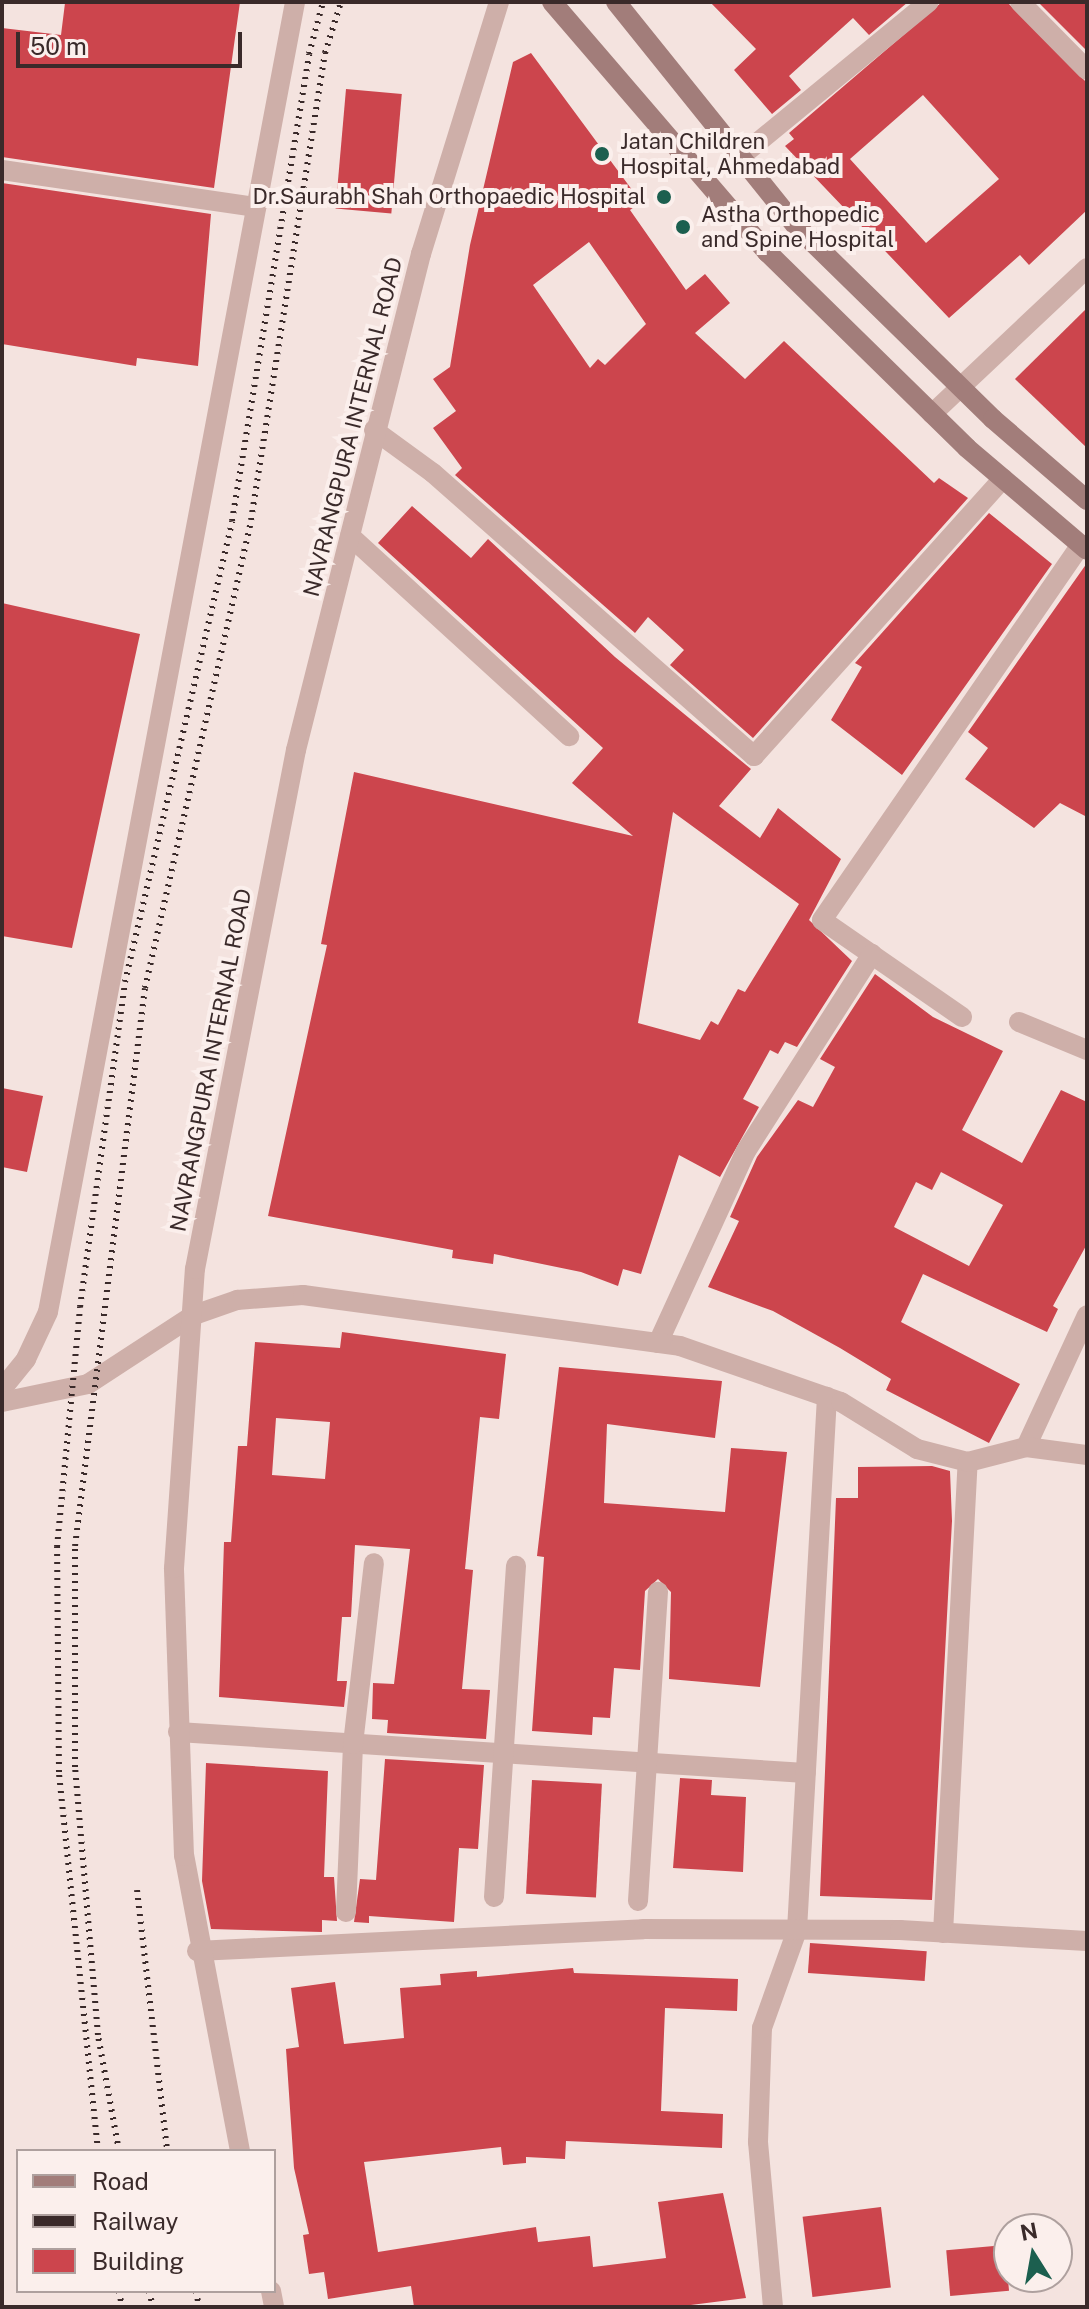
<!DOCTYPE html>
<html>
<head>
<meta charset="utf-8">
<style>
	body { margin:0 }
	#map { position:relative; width:1089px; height:2309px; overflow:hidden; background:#f4e3df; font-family:"Public Sans",sans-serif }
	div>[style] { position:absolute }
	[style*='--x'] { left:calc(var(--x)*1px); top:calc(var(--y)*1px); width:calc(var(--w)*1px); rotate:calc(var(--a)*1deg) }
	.building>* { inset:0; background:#cc454d; transform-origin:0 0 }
	.minor>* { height:20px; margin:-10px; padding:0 10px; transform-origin:10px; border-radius:10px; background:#ceafa9 }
	.tertiary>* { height:20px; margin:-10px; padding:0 10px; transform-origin:10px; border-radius:10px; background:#ceafa9 }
	.secondary>* { height:20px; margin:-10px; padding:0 10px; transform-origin:10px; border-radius:10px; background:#a27d7a }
	.rail>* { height:6px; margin-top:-3px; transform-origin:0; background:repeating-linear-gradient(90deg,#3a2a2a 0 2px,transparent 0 8px) }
	.dots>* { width:22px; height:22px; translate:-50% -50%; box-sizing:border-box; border:4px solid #fbefec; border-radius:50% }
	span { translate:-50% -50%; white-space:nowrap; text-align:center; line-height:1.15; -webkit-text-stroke:8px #fbefec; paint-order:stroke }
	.poi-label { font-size:22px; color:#3a2a2a }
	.left { translate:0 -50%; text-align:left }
	.right { translate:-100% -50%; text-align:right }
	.street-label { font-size:22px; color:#3a2a2a }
	.frame { position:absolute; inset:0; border:4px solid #3a2a2a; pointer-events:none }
	.legend { position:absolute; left:16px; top:2149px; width:260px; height:144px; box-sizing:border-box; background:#fbefec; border:2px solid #aea09e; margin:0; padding:10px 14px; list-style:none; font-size:24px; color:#3a2a2a }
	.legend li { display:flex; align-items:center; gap:16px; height:40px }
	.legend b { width:40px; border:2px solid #aea09e }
	.north { position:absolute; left:993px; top:2213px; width:80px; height:80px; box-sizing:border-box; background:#fbefec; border:2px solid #aea09e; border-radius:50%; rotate:349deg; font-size:22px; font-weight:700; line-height:32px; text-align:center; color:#3a2a2a }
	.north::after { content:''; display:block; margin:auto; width:28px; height:36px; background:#1c5f4f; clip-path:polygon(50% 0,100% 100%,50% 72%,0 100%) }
	.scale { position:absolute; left:16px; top:32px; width:226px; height:36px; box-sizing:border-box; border:4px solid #3a2a2a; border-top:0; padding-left:10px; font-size:24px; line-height:28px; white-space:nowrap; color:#3a2a2a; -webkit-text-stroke:6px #fbefec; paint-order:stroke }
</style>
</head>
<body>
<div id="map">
	<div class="building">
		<i style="clip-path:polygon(240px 2px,214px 188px,2px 157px,2px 28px,61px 35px,65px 3px)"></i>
		<i style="clip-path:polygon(710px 2px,908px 2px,869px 35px,853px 18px,789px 76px,801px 90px,772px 114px,734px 70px,756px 49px)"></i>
		<i style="clip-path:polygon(evenodd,942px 2px,1007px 2px,1087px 83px,1087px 210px,1029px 265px,1020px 255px,949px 318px,785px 146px,794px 139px,789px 133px,942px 2px,923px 95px,999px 179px,926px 243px,850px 159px,923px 95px)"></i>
		<i style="clip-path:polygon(1038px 2px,1087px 2px,1087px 51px)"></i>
		<i style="clip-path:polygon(evenodd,531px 53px,641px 202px,630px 210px,686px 290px,705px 274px,730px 303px,695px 333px,745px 379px,784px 341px,934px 483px,939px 478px,968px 498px,753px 738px,670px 665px,684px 650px,648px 617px,635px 633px,455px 475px,462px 468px,433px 428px,456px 411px,433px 379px,450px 367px,470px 245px,513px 62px,531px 53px,589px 242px,646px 324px,605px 365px,598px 359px,590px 368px,533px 285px,589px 242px)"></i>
		<i style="left:346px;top:89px;width:56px;height:120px;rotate:5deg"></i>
		<i style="clip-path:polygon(2px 183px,211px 214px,198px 366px,137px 358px,136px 366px,2px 344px)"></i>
		<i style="clip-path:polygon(1087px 308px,1087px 448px,1015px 379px)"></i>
		<i style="clip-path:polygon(evenodd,412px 506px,471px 558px,488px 539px,615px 657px,751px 769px,719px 806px,760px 838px,778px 808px,841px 859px,809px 920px,852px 961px,797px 1047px,785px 1042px,778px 1054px,770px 1050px,743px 1099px,759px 1107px,720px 1177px,679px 1155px,641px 1274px,623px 1269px,618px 1286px,581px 1272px,494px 1254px,493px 1264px,452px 1258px,453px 1250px,268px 1216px,327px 945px,321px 944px,354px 772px,633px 836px,572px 783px,603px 748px,378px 543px,412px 506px,673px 812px,799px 904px,745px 992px,738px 989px,718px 1025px,711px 1021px,700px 1040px,638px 1023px,673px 812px)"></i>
		<i style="clip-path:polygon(989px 513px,1052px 564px,902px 775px,831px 720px,862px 667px,855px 663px)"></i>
		<i style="clip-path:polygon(1087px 563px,1087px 817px,1060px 803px,1034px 828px,965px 779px,988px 748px,968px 732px)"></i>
		<i style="clip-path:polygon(2px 603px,140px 634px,72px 948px,2px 936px)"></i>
		<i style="clip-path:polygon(evenodd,875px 974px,933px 1017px,1003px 1051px,962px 1130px,1022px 1163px,1061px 1090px,1087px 1102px,1087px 1244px,1053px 1306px,1058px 1309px,1047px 1332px,923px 1274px,901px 1322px,1020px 1384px,989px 1443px,886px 1390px,891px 1379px,840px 1348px,773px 1311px,708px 1287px,739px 1221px,730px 1217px,757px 1157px,798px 1100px,813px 1107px,835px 1067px,820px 1059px,875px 974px,941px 1172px,1003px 1205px,969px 1266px,894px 1227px,916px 1182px,932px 1190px,941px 1172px)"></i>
		<i style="clip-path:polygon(2px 1088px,43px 1096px,27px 1172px,2px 1167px)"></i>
		<i style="clip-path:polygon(evenodd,342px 1332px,506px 1354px,499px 1419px,480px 1417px,465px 1569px,473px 1570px,462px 1689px,490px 1690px,486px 1739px,387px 1733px,388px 1720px,372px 1719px,373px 1683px,394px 1684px,410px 1549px,355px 1545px,351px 1617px,342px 1617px,337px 1681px,347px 1681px,344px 1707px,219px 1697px,224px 1542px,231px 1542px,238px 1446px,247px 1446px,255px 1342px,340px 1348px,342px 1332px,276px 1418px,330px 1422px,325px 1479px,272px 1475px,276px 1418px)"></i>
		<i style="clip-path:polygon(559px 1367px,722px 1381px,715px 1438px,607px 1424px,604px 1503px,725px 1512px,731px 1448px,787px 1452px,760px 1687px,669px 1679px,671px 1592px,658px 1579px,645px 1591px,640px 1670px,614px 1668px,610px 1718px,593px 1717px,592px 1735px,532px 1731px,544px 1557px,537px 1556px)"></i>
		<i style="clip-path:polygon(932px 1466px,950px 1471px,952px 1521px,932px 1900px,820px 1896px,836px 1498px,858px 1498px,858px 1467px)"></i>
		<i style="clip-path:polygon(385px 1759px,484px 1765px,478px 1849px,459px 1848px,454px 1922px,369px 1916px,369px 1923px,354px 1922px,360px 1879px,376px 1880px)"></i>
		<i style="clip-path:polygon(206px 1763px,328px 1771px,324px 1877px,334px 1877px,337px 1921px,322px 1920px,322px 1932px,211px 1929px,202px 1881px)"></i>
		<i style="clip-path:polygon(680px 1778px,712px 1780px,711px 1795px,746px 1797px,743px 1872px,673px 1868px)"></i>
		<i style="left:532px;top:1780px;width:70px;height:114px;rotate:3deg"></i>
		<i style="left:810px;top:1943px;width:117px;height:30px;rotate:4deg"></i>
		<i style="clip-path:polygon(573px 1968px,574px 1973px,738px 1979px,737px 2011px,665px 2008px,661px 2111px,723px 2114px,722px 2148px,566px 2141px,565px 2159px,526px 2157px,526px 2163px,503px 2165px,501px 2147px,364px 2162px,378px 2252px,536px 2227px,538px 2242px,590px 2236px,593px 2267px,666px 2258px,658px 2202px,723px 2193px,746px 2298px,675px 2307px,414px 2307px,411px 2286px,328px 2299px,324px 2272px,309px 2274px,303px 2235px,309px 2234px,294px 2168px,286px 2049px,299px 2047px,291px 1988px,335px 1982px,344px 2044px,404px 2038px,400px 1988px,441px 1985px,440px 1974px,477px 1971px,477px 1977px)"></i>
		<i style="left:881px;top:2207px;width:81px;height:79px;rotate:83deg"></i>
		<i style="left:1005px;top:2245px;width:46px;height:59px;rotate:85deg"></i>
	</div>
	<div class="minor">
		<i style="--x:1020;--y:2;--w:95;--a:45.4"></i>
		<i style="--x:740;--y:157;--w:244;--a:-39.4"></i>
		<i style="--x:2;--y:170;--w:257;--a:8.3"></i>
		<i style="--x:932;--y:414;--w:213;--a:-43.3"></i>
		<i style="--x:374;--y:430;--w:73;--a:36.1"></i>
		<i style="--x:433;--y:473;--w:428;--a:41.4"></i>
		<i style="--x:754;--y:756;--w:373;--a:-48.1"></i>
		<i style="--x:350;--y:536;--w:297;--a:42.4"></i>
		<i style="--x:962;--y:1017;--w:170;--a:-145.3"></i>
		<i style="--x:822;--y:920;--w:456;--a:-55.4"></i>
		<i style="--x:1019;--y:1022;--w:74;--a:22.4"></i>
		<i style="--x:658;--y:1343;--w:211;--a:-65.4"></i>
		<i style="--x:746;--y:1151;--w:234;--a:-57.4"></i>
		<i style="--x:1026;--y:1447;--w:145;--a:-65.2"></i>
		<i style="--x:178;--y:1732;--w:629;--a:3.74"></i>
		<i style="--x:494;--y:1897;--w:332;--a:-86.2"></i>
		<i style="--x:638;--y:1901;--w:310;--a:-86.3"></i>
		<i style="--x:346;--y:1912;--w:168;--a:-87.6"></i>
		<i style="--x:353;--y:1744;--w:182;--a:-83.4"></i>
		<i style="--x:943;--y:1933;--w:472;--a:-87"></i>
		<i style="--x:773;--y:2307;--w:166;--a:-95.2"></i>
		<i style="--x:758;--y:2142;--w:114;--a:-88"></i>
		<i style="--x:762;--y:2028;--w:104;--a:-70.3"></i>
		<i style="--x:797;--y:1930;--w:534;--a:-86.78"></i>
	</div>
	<div class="tertiary">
		<i style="--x:2;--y:1389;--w:38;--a:-51"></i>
		<i style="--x:26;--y:1359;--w:52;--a:-64.9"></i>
		<i style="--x:48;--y:1312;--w:1333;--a:-79.32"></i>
		<i style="--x:2;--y:1402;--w:88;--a:-11.8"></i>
		<i style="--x:88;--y:1384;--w:126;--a:-33.1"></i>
		<i style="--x:194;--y:1315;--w:46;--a:-19.2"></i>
		<i style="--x:237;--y:1300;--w:66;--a:-4.3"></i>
		<i style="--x:303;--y:1295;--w:380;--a:7.7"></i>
		<i style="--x:680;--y:1346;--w:170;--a:19.2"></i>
		<i style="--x:841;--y:1402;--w:89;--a:31.7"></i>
		<i style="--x:917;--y:1449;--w:53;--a:14.3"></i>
		<i style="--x:968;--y:1462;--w:60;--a:-14.5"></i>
		<i style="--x:1026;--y:1447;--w:62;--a:7.5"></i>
		<i style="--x:197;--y:1951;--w:447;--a:-2.8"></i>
		<i style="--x:643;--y:1929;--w:257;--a:0.2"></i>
		<i style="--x:900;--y:1930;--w:187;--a:3.4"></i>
		<i style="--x:240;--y:2151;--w:300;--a:-100.7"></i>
		<i style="--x:184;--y:1856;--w:288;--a:-92"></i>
		<i style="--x:174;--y:1568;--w:300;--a:-86"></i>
		<i style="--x:195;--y:1269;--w:529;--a:-78.99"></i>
		<i style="--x:296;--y:750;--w:512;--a:-75.86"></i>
		<i style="--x:421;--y:254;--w:264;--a:-72.8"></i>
		<i style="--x:271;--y:2291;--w:16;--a:79"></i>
	</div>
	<div class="secondary">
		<i style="--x:552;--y:2;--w:330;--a:49.3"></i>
		<i style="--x:767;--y:252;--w:280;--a:44.4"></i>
		<i style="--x:967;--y:448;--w:157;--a:40.4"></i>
		<i style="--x:616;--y:2;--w:287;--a:51.2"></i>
		<i style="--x:796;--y:226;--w:276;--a:44.4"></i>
		<i style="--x:993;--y:419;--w:124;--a:40.8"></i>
	</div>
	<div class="rail">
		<i style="--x:137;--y:1890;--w:263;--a:83.4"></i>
		<i style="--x:98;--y:2151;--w:381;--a:-95.9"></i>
		<i style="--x:59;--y:1772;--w:225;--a:-90.5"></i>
		<i style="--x:57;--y:1547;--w:241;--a:-84.5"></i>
		<i style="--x:80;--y:1307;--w:328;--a:-82.1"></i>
		<i style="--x:125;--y:982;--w:473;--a:-76.9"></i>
		<i style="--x:232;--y:521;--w:473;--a:-80.6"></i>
		<i style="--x:309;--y:54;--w:54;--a:-74.9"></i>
		<i style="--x:119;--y:2151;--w:118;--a:-100.3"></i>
		<i style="--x:98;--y:2035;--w:269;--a:-94.9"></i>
		<i style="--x:75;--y:1767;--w:221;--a:-90"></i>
		<i style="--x:75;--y:1546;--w:562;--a:-82.85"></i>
		<i style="--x:145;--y:988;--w:480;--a:-77.2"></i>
		<i style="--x:251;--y:520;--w:473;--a:-81"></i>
		<i style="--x:325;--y:53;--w:53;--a:-72.6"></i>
		<i style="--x:119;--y:2291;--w:16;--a:79"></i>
		<i style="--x:149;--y:2291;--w:16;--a:76"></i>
		<i style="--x:196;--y:2291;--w:16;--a:79"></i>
	</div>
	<div class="dots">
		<i style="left:602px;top:154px;background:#1c5f4f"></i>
		<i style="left:664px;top:197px;background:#1c5f4f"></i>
		<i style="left:683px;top:227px;background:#1c5f4f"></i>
	</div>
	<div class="poi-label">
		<span class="left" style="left:620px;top:154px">Jatan Children<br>Hospital, Ahmedabad</span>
		<span class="right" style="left:646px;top:197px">Dr.Saurabh Shah Orthopaedic Hospital</span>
		<span class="left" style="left:701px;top:227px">Astha Orthopedic<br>and Spine Hospital</span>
	</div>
	<div class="street-label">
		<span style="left:353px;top:427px;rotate:-76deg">NAVRANGPURA INTERNAL ROAD</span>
		<span style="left:211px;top:1060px;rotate:-79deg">NAVRANGPURA INTERNAL ROAD</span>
	</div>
	<div class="frame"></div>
	<ul class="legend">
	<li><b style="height:10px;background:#a27d7a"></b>Road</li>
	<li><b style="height:10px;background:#3a2a2a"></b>Railway</li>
	<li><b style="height:22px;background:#cc454d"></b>Building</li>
	</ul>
	<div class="north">N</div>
	<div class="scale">50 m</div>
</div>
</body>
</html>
